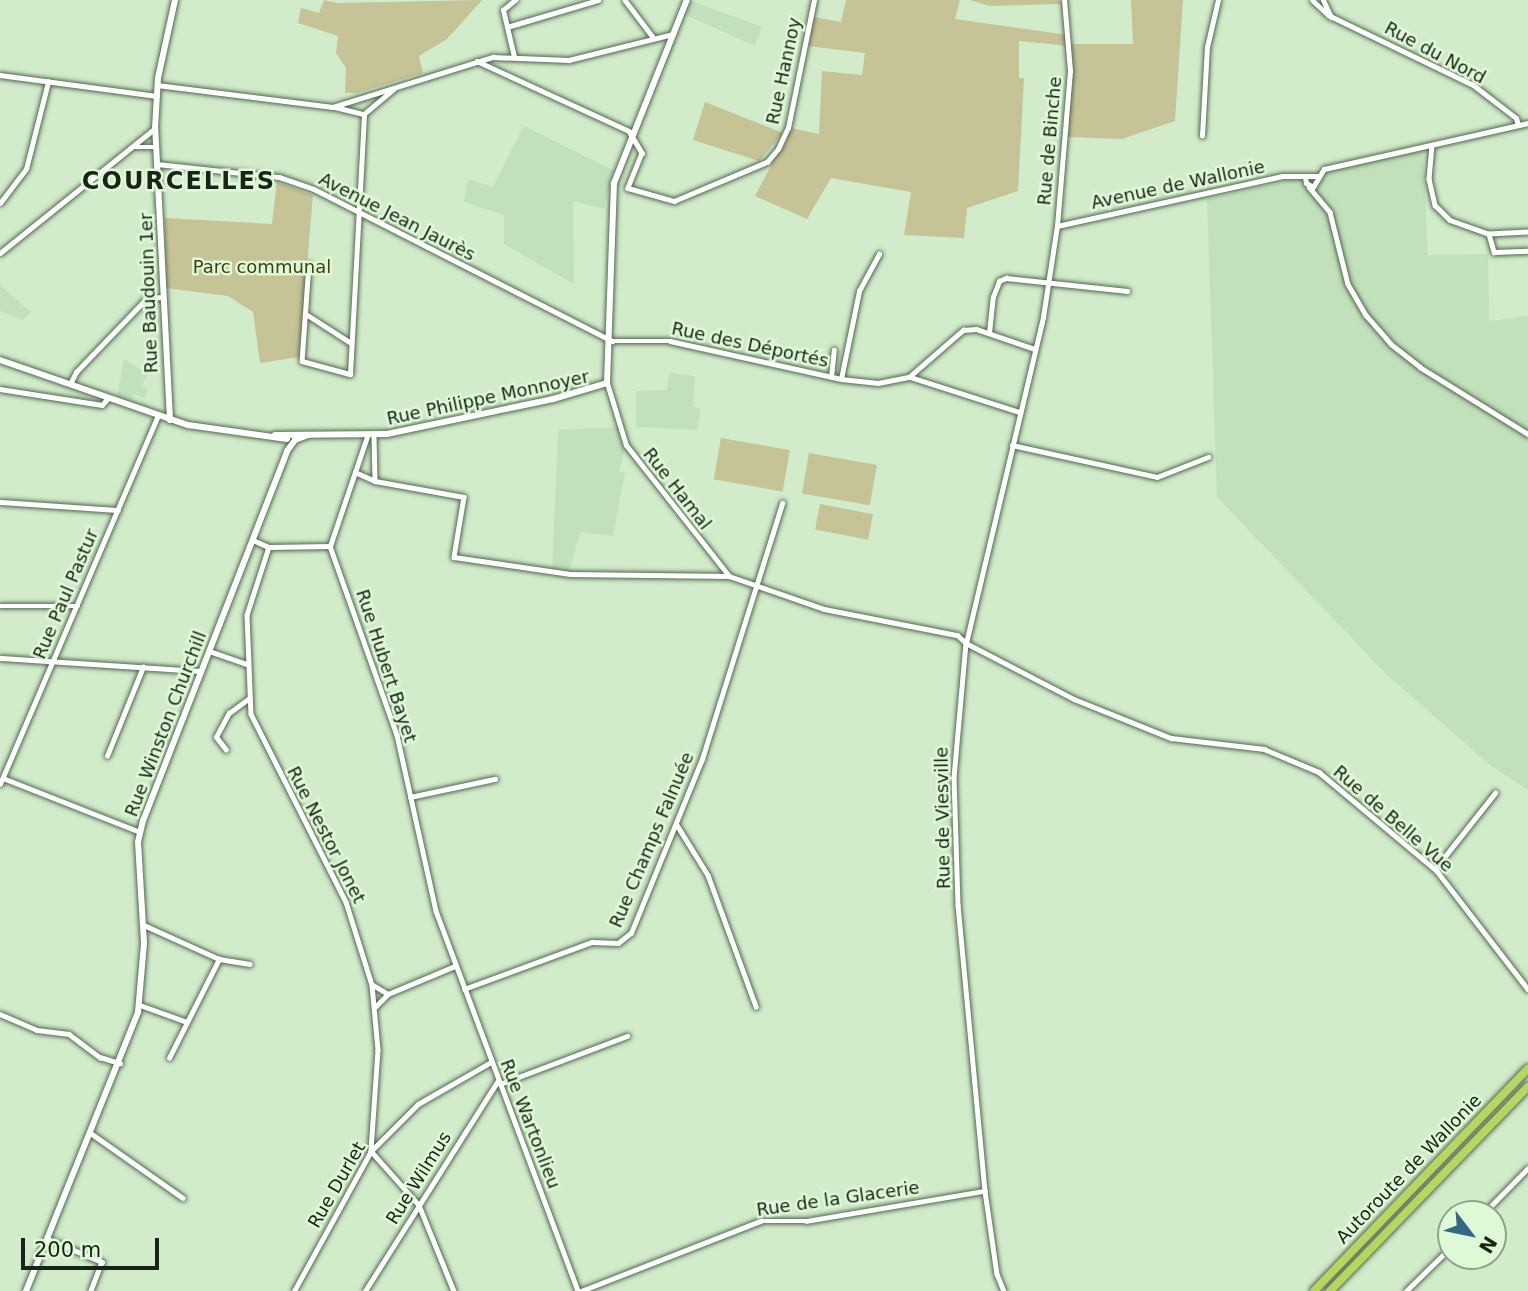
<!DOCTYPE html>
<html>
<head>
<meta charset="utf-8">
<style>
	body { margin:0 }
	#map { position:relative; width:1528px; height:1291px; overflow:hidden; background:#d1ebcb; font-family:"DejaVu Sans",sans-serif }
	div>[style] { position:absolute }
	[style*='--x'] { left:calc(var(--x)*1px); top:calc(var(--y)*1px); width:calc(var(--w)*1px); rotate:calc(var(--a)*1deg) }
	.built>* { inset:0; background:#c2e0bc }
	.green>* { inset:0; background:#c6c397; transform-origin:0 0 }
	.roads { filter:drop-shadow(0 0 2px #53694f) drop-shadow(0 0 2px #53694f) }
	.minor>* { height:4.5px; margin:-2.25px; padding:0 2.25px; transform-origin:2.25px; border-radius:2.25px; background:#fff }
	.tertiary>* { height:5px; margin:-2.5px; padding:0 2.5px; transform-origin:2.5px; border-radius:2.5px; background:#fff }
	.secondary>* { height:6px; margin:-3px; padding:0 3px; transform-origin:3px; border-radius:3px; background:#fff }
	.motorway>* { height:8px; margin:-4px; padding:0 4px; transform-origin:4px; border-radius:4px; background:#b7d661 }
	span { translate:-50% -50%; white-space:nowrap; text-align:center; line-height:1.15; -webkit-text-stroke:5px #def8d8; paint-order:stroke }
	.street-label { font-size:18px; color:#192317 }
	.park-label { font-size:18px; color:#423e12 }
	.district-label { font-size:24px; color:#192317; font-weight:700; letter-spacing:2px }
	.north { position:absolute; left:1437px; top:1200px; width:70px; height:70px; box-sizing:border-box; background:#def8d8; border:2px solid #8fa38b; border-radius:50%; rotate:122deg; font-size:19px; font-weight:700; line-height:28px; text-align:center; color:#192317 }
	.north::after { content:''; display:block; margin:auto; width:24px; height:32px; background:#336884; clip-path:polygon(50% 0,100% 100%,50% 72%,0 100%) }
	.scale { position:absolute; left:21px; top:1238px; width:138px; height:32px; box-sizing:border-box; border:4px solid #192317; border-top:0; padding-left:9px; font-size:21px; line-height:24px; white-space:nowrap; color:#192317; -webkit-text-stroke:5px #def8d8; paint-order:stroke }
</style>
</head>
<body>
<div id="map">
	<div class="built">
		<i style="clip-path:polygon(692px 1px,762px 27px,755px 46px,686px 15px)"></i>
		<i style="clip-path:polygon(524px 126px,613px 170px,604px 209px,573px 201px,574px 284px,504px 244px,504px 215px,464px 202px,468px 179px,493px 187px)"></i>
		<i style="clip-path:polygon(1423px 151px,1428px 255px,1488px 254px,1489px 321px,1528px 316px,1528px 790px,1490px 765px,1386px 674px,1217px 497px,1207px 199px)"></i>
		<i style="clip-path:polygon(0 285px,31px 312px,23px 320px,0 311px)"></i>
		<i style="clip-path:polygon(124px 359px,148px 374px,142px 385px,148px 389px,145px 398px,134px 394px,131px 400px,117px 396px)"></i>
		<i style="clip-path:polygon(669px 373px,695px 376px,693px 406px,701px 409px,697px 430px,636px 427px,636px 391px,667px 390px)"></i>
		<i style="clip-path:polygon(620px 427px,625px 448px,619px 472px,625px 472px,613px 536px,580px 532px,568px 576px,552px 573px,558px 430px)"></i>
	</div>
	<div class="green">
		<i style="clip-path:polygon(324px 0,337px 3px,482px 0,447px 39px,419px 56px,423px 73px,357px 93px,345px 93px,346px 68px,336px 53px,338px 36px,298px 23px,301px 8px,319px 13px)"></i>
		<i style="clip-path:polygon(846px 0,960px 0,955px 19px,1068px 35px,1069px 46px,1019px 41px,1019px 78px,1024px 78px,1018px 191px,967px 208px,964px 238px,904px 235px,911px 192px,831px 178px,807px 219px,755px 196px,791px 128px,819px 134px,822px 71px,862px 75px,865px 53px,808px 46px,814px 17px,841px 22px)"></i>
		<i style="clip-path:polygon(970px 0,1059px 0,1061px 4px,989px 6px)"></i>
		<i style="clip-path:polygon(1131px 0,1183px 0,1175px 121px,1122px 139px,1067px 137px,1072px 44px,1133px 44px)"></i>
		<i style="clip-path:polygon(705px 102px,783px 133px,759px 161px,693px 140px)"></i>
		<i style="clip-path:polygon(277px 182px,313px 195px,299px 357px,260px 363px,253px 312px,228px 296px,166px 288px,165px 218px,272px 224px)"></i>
		<i style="left:721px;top:438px;width:70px;height:42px;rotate:10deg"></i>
		<i style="left:809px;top:453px;width:69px;height:41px;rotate:10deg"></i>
		<i style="left:820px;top:504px;width:54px;height:26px;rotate:11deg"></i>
	</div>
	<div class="roads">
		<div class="minor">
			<i style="--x:625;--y:0;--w:46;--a:52.9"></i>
			<i style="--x:507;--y:27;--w:95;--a:-16.5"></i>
			<i style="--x:514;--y:57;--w:48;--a:-103.2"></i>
			<i style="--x:503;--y:10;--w:16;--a:-40"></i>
			<i style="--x:477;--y:61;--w:167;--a:24.7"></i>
			<i style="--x:629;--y:131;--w:26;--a:59"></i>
			<i style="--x:642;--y:153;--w:38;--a:112"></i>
			<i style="--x:628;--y:188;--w:48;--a:15.8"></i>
			<i style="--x:674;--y:201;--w:101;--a:-22.8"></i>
			<i style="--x:767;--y:162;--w:17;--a:-50"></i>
			<i style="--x:778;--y:149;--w:23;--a:-65"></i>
			<i style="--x:788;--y:128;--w:131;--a:-78.5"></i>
			<i style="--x:0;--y:75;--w:158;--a:7.6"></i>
			<i style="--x:157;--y:85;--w:177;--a:7.1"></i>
			<i style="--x:333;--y:107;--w:168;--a:-17.4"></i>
			<i style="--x:493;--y:57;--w:76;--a:2.3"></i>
			<i style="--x:569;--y:60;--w:107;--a:-14"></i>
			<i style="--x:335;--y:107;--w:30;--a:14"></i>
			<i style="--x:364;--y:114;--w:38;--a:-40"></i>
			<i style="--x:1202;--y:136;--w:89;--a:-86.8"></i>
			<i style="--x:1207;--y:47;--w:48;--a:-76.8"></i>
			<i style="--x:1432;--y:145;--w:34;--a:95"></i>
			<i style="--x:1429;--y:179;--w:27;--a:77"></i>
			<i style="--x:1435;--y:205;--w:21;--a:45"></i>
			<i style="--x:1450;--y:220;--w:41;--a:19.7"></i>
			<i style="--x:135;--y:147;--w:22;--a:0"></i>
			<i style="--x:157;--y:164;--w:123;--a:6.1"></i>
			<i style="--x:279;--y:177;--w:37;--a:19"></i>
			<i style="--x:314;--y:189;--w:335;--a:27"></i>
			<i style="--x:612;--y:341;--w:58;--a:0"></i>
			<i style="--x:670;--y:341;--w:175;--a:12.5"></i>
			<i style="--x:841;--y:379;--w:37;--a:6"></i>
			<i style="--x:878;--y:383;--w:32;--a:-11"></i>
			<i style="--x:909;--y:377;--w:72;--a:-41"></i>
			<i style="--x:963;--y:330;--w:13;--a:-4"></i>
			<i style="--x:976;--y:329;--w:62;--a:18.7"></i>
			<i style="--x:1309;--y:187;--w:33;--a:50"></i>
			<i style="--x:1330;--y:212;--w:74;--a:76"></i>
			<i style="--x:1348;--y:284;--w:36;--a:60"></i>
			<i style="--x:1366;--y:315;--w:38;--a:49"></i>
			<i style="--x:1391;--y:344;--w:37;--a:38"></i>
			<i style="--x:1420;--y:367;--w:127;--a:31.8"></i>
			<i style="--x:0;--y:203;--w:43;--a:-52.6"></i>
			<i style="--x:26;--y:169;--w:90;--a:-75.8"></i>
			<i style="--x:1057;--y:226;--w:156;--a:-85.2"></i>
			<i style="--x:1070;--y:71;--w:71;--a:-94.8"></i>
			<i style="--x:1528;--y:232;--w:39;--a:177"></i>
			<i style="--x:1489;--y:234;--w:19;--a:74"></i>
			<i style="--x:1494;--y:252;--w:34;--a:-2"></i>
			<i style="--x:0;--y:253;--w:198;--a:-38.8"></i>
			<i style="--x:309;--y:264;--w:97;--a:94.1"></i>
			<i style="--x:302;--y:361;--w:50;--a:15.2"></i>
			<i style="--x:350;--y:374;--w:260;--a:-86.9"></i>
			<i style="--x:306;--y:314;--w:54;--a:32.8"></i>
			<i style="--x:989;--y:333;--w:36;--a:-84"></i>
			<i style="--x:993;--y:297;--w:17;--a:-69"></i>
			<i style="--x:999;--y:281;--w:8;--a:-23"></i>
			<i style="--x:1006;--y:278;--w:122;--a:6.1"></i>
			<i style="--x:831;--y:377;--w:27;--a:-84"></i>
			<i style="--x:910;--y:377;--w:114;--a:17.8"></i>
			<i style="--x:841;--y:379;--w:90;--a:-78.4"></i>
			<i style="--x:859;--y:291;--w:42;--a:-61.6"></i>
			<i style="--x:70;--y:384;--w:13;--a:-63"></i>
			<i style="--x:76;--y:372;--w:103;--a:-46.2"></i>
			<i style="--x:147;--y:298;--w:15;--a:-4"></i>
			<i style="--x:0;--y:389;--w:103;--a:8.9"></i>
			<i style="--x:102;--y:405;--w:9;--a:-49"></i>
			<i style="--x:374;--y:436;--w:45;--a:88.7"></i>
			<i style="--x:1012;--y:445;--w:148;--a:12.4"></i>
			<i style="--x:1157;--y:477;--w:55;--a:-21.4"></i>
			<i style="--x:355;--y:472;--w:22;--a:24"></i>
			<i style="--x:375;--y:481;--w:90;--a:10.2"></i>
			<i style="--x:464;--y:497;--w:61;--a:99.5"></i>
			<i style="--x:454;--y:557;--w:117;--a:8.3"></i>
			<i style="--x:570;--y:574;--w:159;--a:0.7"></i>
			<i style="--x:0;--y:502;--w:118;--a:3.9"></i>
			<i style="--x:253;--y:540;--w:17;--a:24"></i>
			<i style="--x:269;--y:547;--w:61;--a:-0.9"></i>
			<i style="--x:330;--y:546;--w:201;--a:70.5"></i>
			<i style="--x:397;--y:735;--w:180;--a:77.5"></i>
			<i style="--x:436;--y:911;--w:406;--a:69.5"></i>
			<i style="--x:330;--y:546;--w:115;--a:-71.3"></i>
			<i style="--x:269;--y:547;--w:71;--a:107.9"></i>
			<i style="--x:247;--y:615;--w:99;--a:87.7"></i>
			<i style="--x:251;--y:714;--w:211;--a:63.2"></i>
			<i style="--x:346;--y:902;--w:87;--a:72.6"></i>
			<i style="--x:372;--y:985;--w:65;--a:84.7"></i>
			<i style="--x:378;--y:1050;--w:101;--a:94"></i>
			<i style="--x:371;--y:1151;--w:72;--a:48.4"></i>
			<i style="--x:419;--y:1205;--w:93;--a:67.9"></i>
			<i style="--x:0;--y:606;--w:78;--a:0"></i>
			<i style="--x:966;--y:643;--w:122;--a:27.4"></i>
			<i style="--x:1074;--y:699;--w:105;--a:21.9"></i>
			<i style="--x:1171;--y:738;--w:94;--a:6.7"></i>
			<i style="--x:1264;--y:749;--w:60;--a:22.7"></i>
			<i style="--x:1319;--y:772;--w:154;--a:40"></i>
			<i style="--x:1437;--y:871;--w:149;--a:52.4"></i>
			<i style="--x:966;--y:643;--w:135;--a:95.1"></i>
			<i style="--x:954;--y:777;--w:128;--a:88.2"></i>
			<i style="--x:958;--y:905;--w:287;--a:84.6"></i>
			<i style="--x:985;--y:1191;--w:84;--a:81.8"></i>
			<i style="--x:997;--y:1274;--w:18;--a:68"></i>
			<i style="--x:209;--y:651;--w:39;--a:19"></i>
			<i style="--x:0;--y:658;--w:201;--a:3.7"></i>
			<i style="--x:226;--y:750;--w:16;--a:-128"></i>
			<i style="--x:216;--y:737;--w:27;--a:-62"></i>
			<i style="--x:229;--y:713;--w:24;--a:-36"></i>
			<i style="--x:107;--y:756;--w:96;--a:-68"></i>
			<i style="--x:3;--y:778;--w:147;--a:21.5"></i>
			<i style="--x:0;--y:784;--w:400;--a:-66.8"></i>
			<i style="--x:410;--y:797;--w:87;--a:-12"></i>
			<i style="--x:677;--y:825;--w:59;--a:58.2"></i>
			<i style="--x:708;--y:875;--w:140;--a:69.9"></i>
			<i style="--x:1435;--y:869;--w:97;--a:-51.7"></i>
			<i style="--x:144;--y:925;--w:82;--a:24.4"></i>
			<i style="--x:219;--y:959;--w:31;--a:9"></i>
			<i style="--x:373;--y:985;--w:17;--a:31"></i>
			<i style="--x:388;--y:994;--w:73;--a:-22.7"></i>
			<i style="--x:464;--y:989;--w:136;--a:-20.2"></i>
			<i style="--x:592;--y:942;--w:26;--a:2"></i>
			<i style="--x:618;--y:943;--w:16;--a:-38"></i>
			<i style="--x:631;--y:933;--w:188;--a:-67.8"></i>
			<i style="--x:702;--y:759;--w:268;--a:-72.6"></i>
			<i style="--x:140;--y:1005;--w:50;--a:19.9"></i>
			<i style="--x:375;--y:1007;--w:18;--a:-45"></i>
			<i style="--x:0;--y:1014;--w:40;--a:23.4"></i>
			<i style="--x:37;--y:1030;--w:32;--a:7"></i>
			<i style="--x:69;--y:1034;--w:39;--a:37"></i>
			<i style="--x:100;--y:1057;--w:21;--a:17"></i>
			<i style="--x:169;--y:1058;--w:111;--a:-63.2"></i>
			<i style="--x:500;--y:1084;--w:136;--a:-20.7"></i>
			<i style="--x:92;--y:1134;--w:111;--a:35.1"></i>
			<i style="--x:1483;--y:1214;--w:64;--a:-45.6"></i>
			<i style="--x:48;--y:1239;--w:59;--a:23.1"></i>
			<i style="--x:102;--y:1262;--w:31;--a:111"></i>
			<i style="--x:294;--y:1291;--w:160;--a:-61.2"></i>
			<i style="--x:371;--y:1151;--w:66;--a:-45"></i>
			<i style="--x:418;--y:1104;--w:84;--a:-29.9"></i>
			<i style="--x:365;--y:1291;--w:249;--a:-57.7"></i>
			<i style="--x:581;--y:1291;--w:193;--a:-21.3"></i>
			<i style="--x:761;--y:1221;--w:45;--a:0"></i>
			<i style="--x:806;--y:1221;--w:181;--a:-9.6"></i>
			<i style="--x:1406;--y:1291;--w:63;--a:-44.4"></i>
		</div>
		<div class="tertiary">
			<i style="--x:1312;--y:0;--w:22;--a:43"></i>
			<i style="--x:1328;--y:15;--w:161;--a:25.8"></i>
			<i style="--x:1473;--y:85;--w:54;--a:37.5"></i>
			<i style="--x:1516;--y:118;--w:7;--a:74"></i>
			<i style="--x:1323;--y:0;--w:19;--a:65"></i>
			<i style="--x:1305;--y:177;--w:6;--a:81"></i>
			<i style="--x:1306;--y:183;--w:8;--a:30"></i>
			<i style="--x:1313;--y:187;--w:21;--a:-59"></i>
			<i style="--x:1324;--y:169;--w:209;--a:-12.7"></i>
			<i style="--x:607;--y:383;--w:65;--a:73"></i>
			<i style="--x:626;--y:445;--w:167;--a:51.8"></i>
			<i style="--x:729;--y:576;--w:101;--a:19.2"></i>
			<i style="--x:824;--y:609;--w:136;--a:11.1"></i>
			<i style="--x:957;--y:635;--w:12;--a:42"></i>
			<i style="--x:966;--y:643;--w:335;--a:-76.7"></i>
			<i style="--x:1043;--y:317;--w:92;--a:-81.3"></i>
			<i style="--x:1057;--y:226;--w:231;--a:-12.5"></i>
			<i style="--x:1283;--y:176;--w:35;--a:0"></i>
		</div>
		<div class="secondary">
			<i style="--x:0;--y:360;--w:199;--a:19.1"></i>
			<i style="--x:188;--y:425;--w:100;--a:8"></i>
			<i style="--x:170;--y:420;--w:292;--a:-92.9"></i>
			<i style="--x:155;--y:128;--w:50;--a:-86.6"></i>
			<i style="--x:158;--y:78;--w:80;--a:-77.7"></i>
			<i style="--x:275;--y:435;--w:112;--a:-0.5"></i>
			<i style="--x:387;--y:434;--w:170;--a:-11.9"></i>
			<i style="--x:553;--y:399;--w:56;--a:-16.5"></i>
			<i style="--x:607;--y:383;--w:200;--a:-88"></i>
			<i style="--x:614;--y:183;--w:197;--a:-68.3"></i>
			<i style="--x:26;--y:1291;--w:301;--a:-68.1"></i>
			<i style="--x:138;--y:1012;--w:69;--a:-85"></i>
			<i style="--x:144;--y:943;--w:101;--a:-93.4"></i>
			<i style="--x:138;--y:842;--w:22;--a:-77"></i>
			<i style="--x:143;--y:821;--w:397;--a:-68.7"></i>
			<i style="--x:287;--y:451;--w:14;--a:-54"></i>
			<i style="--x:295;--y:440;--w:14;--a:-21"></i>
		</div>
		<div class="motorway">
			<i style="--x:1314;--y:1291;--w:308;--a:-46.1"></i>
			<i style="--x:1330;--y:1291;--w:284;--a:-45.9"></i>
		</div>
	</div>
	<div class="street-label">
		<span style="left:1435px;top:53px;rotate:28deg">Rue du Nord</span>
		<span style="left:784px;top:71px;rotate:-78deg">Rue Hannoy</span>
		<span style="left:1050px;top:141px;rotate:-85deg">Rue de Binche</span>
		<span style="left:1178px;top:185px;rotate:-12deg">Avenue de Wallonie</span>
		<span style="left:397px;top:217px;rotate:27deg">Avenue Jean Jaurès</span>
		<span style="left:149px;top:293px;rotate:-92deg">Rue Baudouin 1er</span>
		<span style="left:750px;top:345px;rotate:12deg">Rue des Déportés</span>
		<span style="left:488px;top:398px;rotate:-12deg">Rue Philippe Monnoyer</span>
		<span style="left:677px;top:489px;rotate:52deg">Rue Hamal</span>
		<span style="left:66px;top:594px;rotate:-67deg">Rue Paul Pastur</span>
		<span style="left:386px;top:666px;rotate:72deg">Rue Hubert Bayet</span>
		<span style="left:166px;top:724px;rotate:-69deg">Rue Winston Churchill</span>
		<span style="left:943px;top:818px;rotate:-91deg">Rue de Viesville</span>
		<span style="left:1393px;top:819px;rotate:41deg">Rue de Belle Vue</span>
		<span style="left:326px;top:835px;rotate:63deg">Rue Nestor Jonet</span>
		<span style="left:652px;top:840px;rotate:-67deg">Rue Champs Falnuée</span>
		<span style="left:530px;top:1124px;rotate:69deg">Rue Wartonlieu</span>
		<span style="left:1409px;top:1169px;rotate:-46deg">Autoroute de Wallonie</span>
		<span style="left:419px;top:1178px;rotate:-58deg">Rue Wilmus</span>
		<span style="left:337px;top:1185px;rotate:-60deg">Rue Durlet</span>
		<span style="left:838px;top:1199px;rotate:-8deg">Rue de la Glacerie</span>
	</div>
	<div class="park-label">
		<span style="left:262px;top:267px">Parc communal</span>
	</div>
	<div class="district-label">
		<span style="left:179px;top:182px">COURCELLES</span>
	</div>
	<div class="north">N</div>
	<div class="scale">200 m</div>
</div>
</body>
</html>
